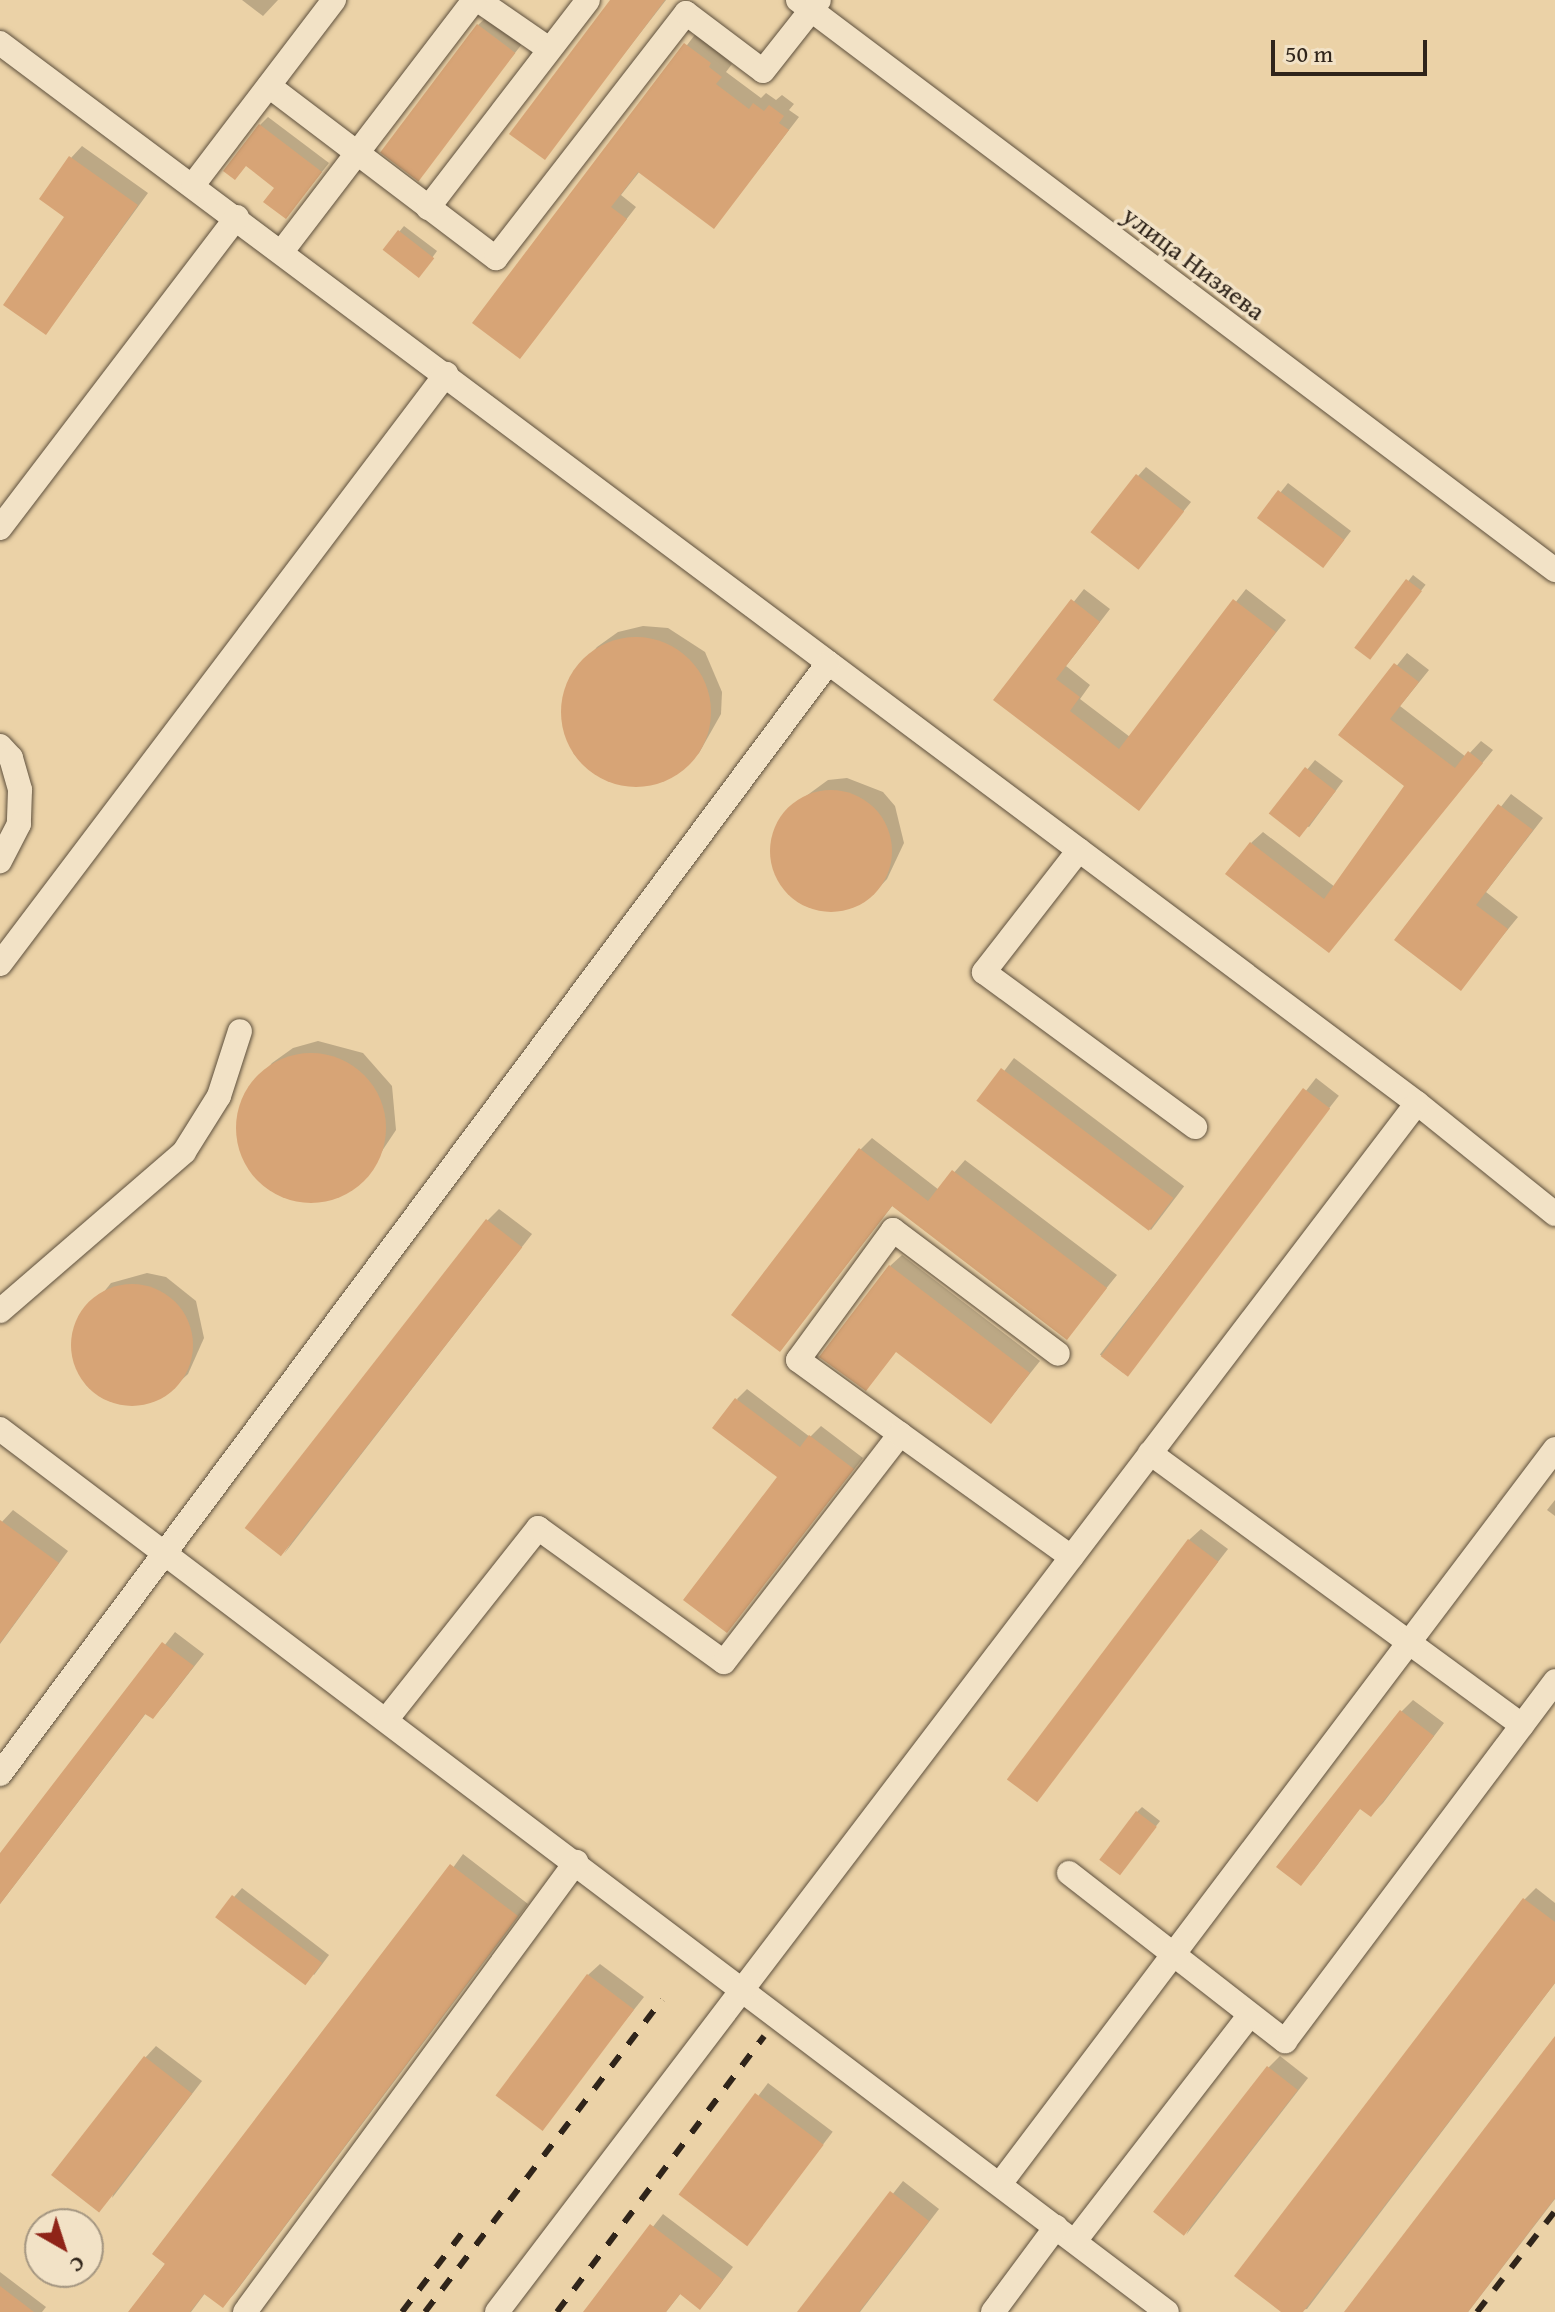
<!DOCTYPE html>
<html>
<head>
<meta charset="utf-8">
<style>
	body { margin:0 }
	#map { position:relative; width:1555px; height:2312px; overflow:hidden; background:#ebd2a7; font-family:"Gentium Book Plus",serif }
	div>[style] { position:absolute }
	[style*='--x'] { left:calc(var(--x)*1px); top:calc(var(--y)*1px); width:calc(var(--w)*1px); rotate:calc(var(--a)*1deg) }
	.shadow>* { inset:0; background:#0003; transform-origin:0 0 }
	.building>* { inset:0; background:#d7a476; transform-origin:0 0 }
	.round { border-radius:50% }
	.roads { filter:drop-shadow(0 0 2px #5e503d) drop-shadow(0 0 2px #5e503d) }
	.minor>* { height:24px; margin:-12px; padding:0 12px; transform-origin:12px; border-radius:12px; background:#f2e2c6 }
	.rail>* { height:6px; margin-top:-3px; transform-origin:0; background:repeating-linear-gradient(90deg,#2f241a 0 14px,transparent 0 28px) }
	span { translate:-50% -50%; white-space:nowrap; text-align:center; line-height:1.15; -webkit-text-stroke:7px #f2e2c6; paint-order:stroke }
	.street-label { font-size:26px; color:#2f241a }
	.north { position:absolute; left:24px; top:2208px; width:80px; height:80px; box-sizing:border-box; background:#f2e2c6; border:2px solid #a49681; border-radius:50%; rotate:141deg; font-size:22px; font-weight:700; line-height:32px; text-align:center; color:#2f241a }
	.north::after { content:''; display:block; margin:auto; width:28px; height:36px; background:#8f2418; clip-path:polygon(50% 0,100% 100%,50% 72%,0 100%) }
	.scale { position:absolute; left:1271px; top:40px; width:156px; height:36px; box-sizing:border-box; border:4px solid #2f241a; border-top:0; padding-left:10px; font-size:24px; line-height:28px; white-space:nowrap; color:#2f241a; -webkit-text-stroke:6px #f2e2c6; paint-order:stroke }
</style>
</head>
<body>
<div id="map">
	<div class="shadow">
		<i style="clip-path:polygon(242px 0,278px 0,263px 16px)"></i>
		<i style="clip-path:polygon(613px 0,666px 0,544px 157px)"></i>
		<i style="clip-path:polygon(490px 14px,525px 40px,418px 178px,478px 25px)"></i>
		<i style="clip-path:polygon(697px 32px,732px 64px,726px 72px,761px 98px,766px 93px,776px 100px,782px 95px,794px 104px,789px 110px,799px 117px,714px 227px,640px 171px,621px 195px,636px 207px,520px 356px,475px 323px)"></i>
		<i style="clip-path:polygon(268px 117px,329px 163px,286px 217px,260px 125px)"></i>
		<i style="clip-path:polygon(82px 146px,148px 193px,46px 333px,67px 217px,71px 158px)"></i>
		<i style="clip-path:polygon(404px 226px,437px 251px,424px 269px,399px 232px)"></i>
		<i style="clip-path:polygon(1146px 467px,1191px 502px,1138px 567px,1138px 476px)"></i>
		<i style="clip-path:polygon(1288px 483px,1351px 531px,1331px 557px,1260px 518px)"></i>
		<i style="left:1413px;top:575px;width:16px;height:90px;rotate:38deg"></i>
		<i style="clip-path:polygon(1084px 589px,1110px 609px,1066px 666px,1090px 685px,1080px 699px,1130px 737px,1246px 589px,1286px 620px,1139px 809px,996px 700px)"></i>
		<i style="clip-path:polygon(643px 626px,668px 628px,705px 652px,722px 692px,721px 714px,699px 753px,665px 780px,641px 786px,615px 783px,592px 772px,574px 754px,564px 730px,562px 705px,569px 680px,597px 647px,618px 632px)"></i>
		<i style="clip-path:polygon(1407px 653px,1429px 670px,1400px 706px,1466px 757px,1481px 741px,1493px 750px,1329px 950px,1251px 843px,1263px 832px,1335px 887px,1407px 785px,1341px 735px)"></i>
		<i style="clip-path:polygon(1315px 760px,1343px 781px,1309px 827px,1272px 813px)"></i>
		<i style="clip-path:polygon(847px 778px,883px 792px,895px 806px,904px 843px,887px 879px,875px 892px,859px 904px,820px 909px,786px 889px,772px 853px,791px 807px,828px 780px)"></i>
		<i style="clip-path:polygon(1511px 794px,1543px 818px,1486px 892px,1518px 917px,1460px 988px,1396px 940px)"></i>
		<i style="clip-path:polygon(318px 1041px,363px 1053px,392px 1086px,396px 1130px,362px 1181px,341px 1195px,316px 1202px,290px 1199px,267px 1188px,250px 1169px,239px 1146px,237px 1120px,244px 1096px,272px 1063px,293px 1048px)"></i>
		<i style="left:1014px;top:1058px;width:213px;height:55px;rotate:37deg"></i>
		<i style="left:1316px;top:1078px;width:29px;height:351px;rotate:38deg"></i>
		<i style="clip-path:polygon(872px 1138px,939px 1190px,965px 1160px,1117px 1275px,1067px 1337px,893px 1205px,780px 1350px,860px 1150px)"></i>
		<i style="clip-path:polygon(499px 1209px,532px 1234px,284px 1554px,487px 1221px)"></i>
		<i style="clip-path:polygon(902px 1255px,1040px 1361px,991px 1422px,890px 1266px)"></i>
		<i style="clip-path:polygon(147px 1273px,166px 1277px,196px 1301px,204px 1338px,188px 1374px,175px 1386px,140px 1405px,101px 1397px,86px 1385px,72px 1347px,75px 1328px,111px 1283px)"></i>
		<i style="clip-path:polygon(747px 1389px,810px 1437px,821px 1426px,863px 1458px,727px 1631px,779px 1477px,737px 1399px)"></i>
		<i style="clip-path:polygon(1555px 1500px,1555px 1516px,1547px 1510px)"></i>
		<i style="clip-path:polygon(13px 1510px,68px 1551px,0 1644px,0 1524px)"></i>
		<i style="clip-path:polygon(1201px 1529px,1228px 1549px,1035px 1798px,1189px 1540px)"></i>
		<i style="clip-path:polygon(175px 1632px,204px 1654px,164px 1705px,153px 1717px,147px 1712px,0 1904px,0 1856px)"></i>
		<i style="clip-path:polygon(1413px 1700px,1444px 1723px,1383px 1803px,1371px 1815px,1361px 1807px,1312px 1872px,1402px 1711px)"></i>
		<i style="clip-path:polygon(1142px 1807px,1160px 1821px,1125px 1867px,1137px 1812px)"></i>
		<i style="clip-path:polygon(463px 1854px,528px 1904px,234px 2294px,223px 2305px,206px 2292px,191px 2312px,130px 2312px)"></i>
		<i style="clip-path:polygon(242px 1888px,329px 1955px,314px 1975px,234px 1897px)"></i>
		<i style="clip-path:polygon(1536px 1888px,1555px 1903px,1555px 1983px,1307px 2309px,1285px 2312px,1525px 1899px)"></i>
		<i style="clip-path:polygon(600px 1964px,644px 1997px,541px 2127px,588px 1975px)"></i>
		<i style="clip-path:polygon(1555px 2039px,1555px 2199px,1468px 2312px,1346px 2312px)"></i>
		<i style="clip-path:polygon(156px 2046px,202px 2081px,112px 2198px,145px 2058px)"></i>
		<i style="clip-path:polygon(1280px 2056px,1308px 2078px,1186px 2235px,1268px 2068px)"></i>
		<i style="left:768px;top:2083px;width:81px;height:141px;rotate:37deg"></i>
		<i style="clip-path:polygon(903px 2181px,939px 2209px,860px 2312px,800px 2312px)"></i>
		<i style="clip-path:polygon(663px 2214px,733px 2267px,711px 2296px,700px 2307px,681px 2293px,666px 2312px,586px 2312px)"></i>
		<i style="clip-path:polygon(0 2272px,46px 2307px,42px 2312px,0 2312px)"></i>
	</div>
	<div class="building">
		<i style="clip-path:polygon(610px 0,665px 0,545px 160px,509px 134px)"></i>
		<i style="left:477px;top:24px;width:48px;height:161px;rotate:37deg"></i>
		<i style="clip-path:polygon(684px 43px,711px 63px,709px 67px,722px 77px,716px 84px,749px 109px,753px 103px,764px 111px,769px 105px,784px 116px,779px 123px,789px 130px,714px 229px,638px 172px,611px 207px,627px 219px,520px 359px,472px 323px)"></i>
		<i style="clip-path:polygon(259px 124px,322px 172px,286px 219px,263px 202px,274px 188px,246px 166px,235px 180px,223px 171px)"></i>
		<i style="clip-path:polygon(69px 156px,138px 205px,46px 335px,3px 305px,64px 217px,39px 199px)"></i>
		<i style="left:398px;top:230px;width:46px;height:25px;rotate:38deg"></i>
		<i style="left:1136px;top:474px;width:61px;height:74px;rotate:38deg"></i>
		<i style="left:1278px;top:490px;width:83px;height:35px;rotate:37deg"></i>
		<i style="left:1406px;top:579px;width:20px;height:86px;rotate:37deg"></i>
		<i style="clip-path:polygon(1071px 599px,1100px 622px,1056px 679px,1080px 697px,1070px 711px,1119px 749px,1233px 599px,1276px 632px,1139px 811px,993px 700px)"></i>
		<i class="round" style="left:561px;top:637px;width:150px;height:150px"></i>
		<i style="clip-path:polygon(1394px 663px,1419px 682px,1390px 719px,1455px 768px,1468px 751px,1483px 763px,1329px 953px,1225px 874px,1250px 842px,1324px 899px,1404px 786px,1338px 735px)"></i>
		<i style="left:1305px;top:767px;width:39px;height:59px;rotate:38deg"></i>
		<i class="round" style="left:770px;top:790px;width:122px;height:122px"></i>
		<i style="clip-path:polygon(1498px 804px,1533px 830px,1476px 905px,1508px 929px,1461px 991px,1394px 940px)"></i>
		<i class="round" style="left:236px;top:1053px;width:150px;height:150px"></i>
		<i style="left:1001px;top:1068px;width:216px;height:41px;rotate:37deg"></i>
		<i style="left:1303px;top:1088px;width:34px;height:336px;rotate:37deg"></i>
		<i style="clip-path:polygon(859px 1148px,928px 1201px,952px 1170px,1107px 1288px,1067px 1340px,892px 1206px,780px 1352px,731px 1315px)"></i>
		<i style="left:486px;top:1219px;width:46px;height:392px;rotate:38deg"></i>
		<i style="clip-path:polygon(889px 1265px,1030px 1373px,991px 1424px,896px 1352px,866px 1391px,819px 1357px)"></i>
		<i class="round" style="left:71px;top:1284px;width:122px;height:122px"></i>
		<i style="clip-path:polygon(735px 1398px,800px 1447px,809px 1435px,854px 1469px,727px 1633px,683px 1600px,777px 1477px,712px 1428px)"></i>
		<i style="clip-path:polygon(0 1520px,59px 1563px,0 1643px)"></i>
		<i style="left:1188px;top:1539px;width:38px;height:301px;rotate:37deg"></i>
		<i style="clip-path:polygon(162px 1642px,194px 1666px,153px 1719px,145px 1714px,0 1904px,0 1853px)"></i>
		<i style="clip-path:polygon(1400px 1710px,1434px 1736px,1371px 1817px,1360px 1809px,1301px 1886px,1276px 1867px)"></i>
		<i style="left:1136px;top:1811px;width:26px;height:61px;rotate:37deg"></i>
		<i style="clip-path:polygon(450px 1864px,518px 1916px,223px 2308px,204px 2294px,190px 2312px,128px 2312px,165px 2264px,152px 2254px)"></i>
		<i style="left:232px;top:1895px;width:113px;height:28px;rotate:37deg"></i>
		<i style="clip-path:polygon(1523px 1898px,1555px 1922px,1555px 1983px,1303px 2312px,1281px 2312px,1234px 2276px)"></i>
		<i style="left:587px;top:1974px;width:59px;height:152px;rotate:37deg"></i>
		<i style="clip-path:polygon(1555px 2036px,1555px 2198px,1468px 2312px,1344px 2312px)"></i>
		<i style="left:144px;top:2056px;width:61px;height:151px;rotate:38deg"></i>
		<i style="left:1267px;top:2066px;width:39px;height:185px;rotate:38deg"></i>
		<i style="left:755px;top:2093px;width:86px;height:127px;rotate:37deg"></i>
		<i style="clip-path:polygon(890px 2191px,929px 2221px,859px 2312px,797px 2312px)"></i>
		<i style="clip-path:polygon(650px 2224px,723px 2280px,700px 2310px,680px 2294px,666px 2312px,583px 2312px)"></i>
		<i style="clip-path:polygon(0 2286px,34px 2312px,0 2312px)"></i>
	</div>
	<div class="roads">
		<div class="minor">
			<i style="--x:478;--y:0;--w:86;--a:34.6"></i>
			<i style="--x:798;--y:0;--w:948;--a:36.98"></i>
			<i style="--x:0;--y:43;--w:1770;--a:36.8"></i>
			<i style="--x:1417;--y:1103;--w:177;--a:38.8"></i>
			<i style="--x:269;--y:86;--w:285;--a:37.2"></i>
			<i style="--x:496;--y:258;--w:310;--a:-52.2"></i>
			<i style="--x:686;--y:13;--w:96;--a:37"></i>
			<i style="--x:763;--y:71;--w:90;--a:-51.7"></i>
			<i style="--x:193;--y:185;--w:233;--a:-52.7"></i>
			<i style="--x:428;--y:208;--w:262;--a:-52.4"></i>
			<i style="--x:283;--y:250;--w:315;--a:-52.6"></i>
			<i style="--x:0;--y:528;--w:391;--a:-52.7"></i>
			<i style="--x:0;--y:746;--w:16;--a:47"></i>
			<i style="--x:11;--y:758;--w:33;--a:74"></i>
			<i style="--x:20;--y:790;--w:34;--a:92"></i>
			<i style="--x:19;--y:824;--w:42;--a:117.2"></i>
			<i style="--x:1079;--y:850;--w:155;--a:127.9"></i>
			<i style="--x:984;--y:972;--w:262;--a:36.3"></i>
			<i style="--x:0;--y:964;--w:740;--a:-52.91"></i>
			<i style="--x:0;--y:1311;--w:243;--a:-40.8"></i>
			<i style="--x:184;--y:1152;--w:66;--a:-58"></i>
			<i style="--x:219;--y:1096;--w:68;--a:-72.1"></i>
			<i style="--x:0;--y:1429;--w:1463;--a:37.11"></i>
			<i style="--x:900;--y:1434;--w:126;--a:-144"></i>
			<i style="--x:798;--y:1360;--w:161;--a:-53.8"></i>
			<i style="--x:893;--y:1230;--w:206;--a:36.9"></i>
			<i style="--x:1150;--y:1453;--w:461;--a:36.2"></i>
			<i style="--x:386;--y:1720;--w:245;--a:-51.6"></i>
			<i style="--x:538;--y:1528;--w:229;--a:35.8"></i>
			<i style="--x:724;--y:1662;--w:288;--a:-52.3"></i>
			<i style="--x:900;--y:1434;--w:211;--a:35.7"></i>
			<i style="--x:0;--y:1774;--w:1386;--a:-53.3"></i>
			<i style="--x:1069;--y:1873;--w:274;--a:37.9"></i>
			<i style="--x:1285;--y:2041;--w:450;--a:-53.1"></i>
			<i style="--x:1000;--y:2184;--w:921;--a:-52.94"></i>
			<i style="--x:1075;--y:2241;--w:284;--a:-52.3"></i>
			<i style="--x:245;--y:2312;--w:559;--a:-53.66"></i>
			<i style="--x:497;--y:2312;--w:1519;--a:-52.73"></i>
			<i style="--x:993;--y:2312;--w:106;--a:-53.5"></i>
		</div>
	</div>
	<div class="rail">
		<i style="--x:402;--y:2312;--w:106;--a:-52.7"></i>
		<i style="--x:425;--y:2312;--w:392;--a:-52.8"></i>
		<i style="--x:557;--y:2312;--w:345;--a:-53.1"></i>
		<i style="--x:1477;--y:2312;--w:128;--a:-52.3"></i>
	</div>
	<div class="street-label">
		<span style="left:1194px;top:263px;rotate:37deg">улица Низяева</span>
	</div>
	<div class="north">С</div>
	<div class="scale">50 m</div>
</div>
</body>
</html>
